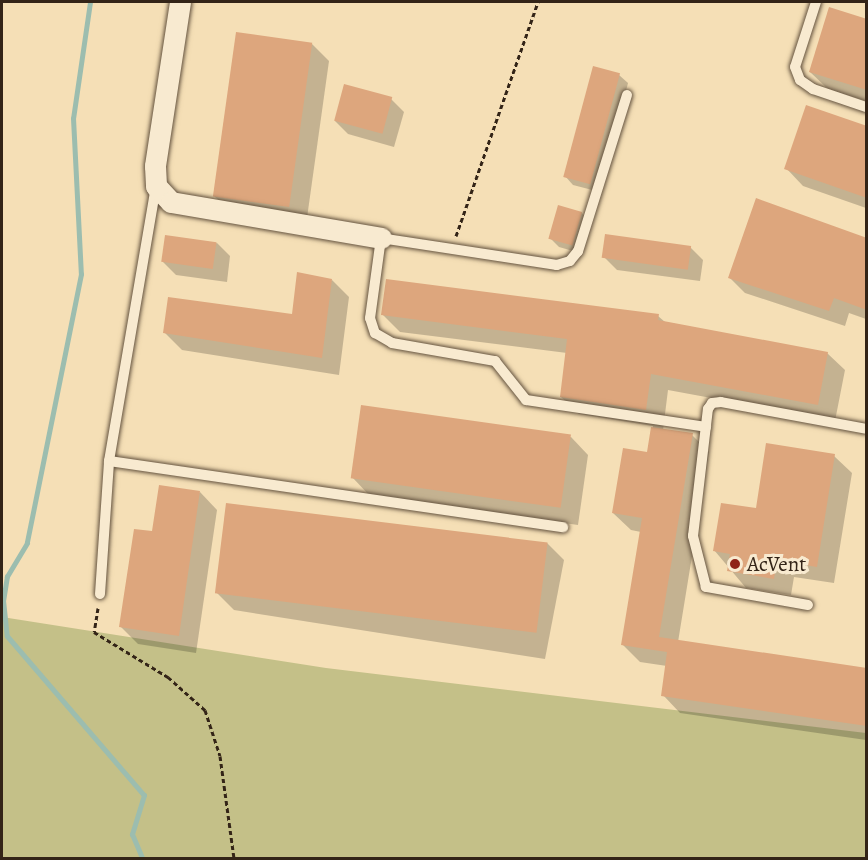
<!DOCTYPE html>
<html>
<head>
<meta charset="utf-8">
<style>
	body { margin:0 }
	#map { position:relative; width:868px; height:860px; overflow:hidden; background:#f5dfb6; font-family:Alegreya,serif }
	div>[style] { position:absolute }
	[style*='--x'] { left:calc(var(--x)*1px); top:calc(var(--y)*1px); width:calc(var(--w)*1px); rotate:calc(var(--a)*1deg) }
	.green>* { inset:0; background:#c4c088 }
	.shadow>* { inset:0; background:#0003 }
	.stream>* { height:5px; margin:-2.5px; padding:0 2.5px; transform-origin:2.5px; border-radius:2.5px; background:#9cbdaf }
	.building>* { inset:0; background:#dda67d; transform-origin:0 0 }
	.path>* { height:3px; margin-top:-1.5px; transform-origin:0; background:repeating-linear-gradient(90deg,#332417 0 4.5px,transparent 0 7.5px) }
	.roads { filter:drop-shadow(0 0 2px #64533f) drop-shadow(0 0 2px #64533f) }
	.service>* { height:10px; margin:-5px; padding:0 5px; transform-origin:5px; border-radius:5px; background:#f8ead0 }
	.minor>* { height:21px; margin:-10.5px; padding:0 10.5px; transform-origin:10.5px; border-radius:10.5px; background:#f8ead0 }
	.dots>* { width:16px; height:16px; translate:-50% -50%; box-sizing:border-box; border:3px solid #f8ead0; border-radius:50% }
	span { translate:-50% -50%; white-space:nowrap; text-align:center; line-height:1.15; -webkit-text-stroke:6px #f8ead0; paint-order:stroke }
	.poi-label { font-size:21px; color:#332417 }
	.left { translate:0 -50%; text-align:left }
	.frame { position:absolute; inset:0; border:3px solid #332417; pointer-events:none }
</style>
</head>
<body>
<div id="map">
	<div class="green">
		<i style="clip-path:polygon(2px 617px,326px 668px,866px 733px,866px 858px,2px 858px)"></i>
	</div>
	<div class="shadow">
		<i style="clip-path:polygon(866px 20px,866px 101px,828px 89px,810px 72px)"></i>
		<i style="clip-path:polygon(312px 44px,329px 61px,306px 225px,232px 213px,214px 196px)"></i>
		<i style="clip-path:polygon(619px 75px,628px 83px,600px 192px,573px 185px,565px 176px)"></i>
		<i style="clip-path:polygon(391px 99px,404px 112px,394px 147px,348px 134px,335px 121px)"></i>
		<i style="clip-path:polygon(866px 127px,866px 208px,803px 186px,786px 168px)"></i>
		<i style="clip-path:polygon(559px 207px,582px 213px,590px 222px,580px 253px,559px 247px,550px 238px)"></i>
		<i style="clip-path:polygon(866px 239px,866px 319px,849px 313px,845px 326px,745px 293px,730px 278px)"></i>
		<i style="clip-path:polygon(217px 243px,230px 256px,227px 282px,176px 275px,163px 262px)"></i>
		<i style="clip-path:polygon(690px 247px,703px 260px,700px 281px,617px 270px,604px 257px)"></i>
		<i style="clip-path:polygon(332px 280px,349px 297px,339px 375px,182px 350px,165px 333px,294px 315px)"></i>
		<i style="clip-path:polygon(383px 315px,658px 316px,665px 322px,827px 353px,845px 370px,835px 421px,668px 390px,663px 430px,692px 435px,709px 452px,678px 642px,866px 669px,866px 740px,680px 713px,663px 695px,667px 666px,640px 662px,622px 644px,641px 532px,631px 530px,613px 513px,648px 454px,653px 426px,579px 414px,561px 397px,567px 353px,400px 332px)"></i>
		<i style="clip-path:polygon(571px 437px,588px 455px,578px 525px,369px 495px,352px 477px)"></i>
		<i style="clip-path:polygon(834px 456px,852px 473px,834px 583px,794px 577px,791px 595px,746px 588px,714px 550px,757px 510px)"></i>
		<i style="clip-path:polygon(200px 492px,217px 510px,196px 653px,138px 644px,121px 627px,154px 533px)"></i>
		<i style="clip-path:polygon(547px 543px,564px 560px,545px 659px,234px 610px,216px 592px)"></i>
	</div>
	<div class="stream">
		<i style="--x:90;--y:2;--w:117;--a:98.3"></i>
		<i style="--x:73;--y:118;--w:156;--a:87.1"></i>
		<i style="--x:81;--y:274;--w:274;--a:101.4"></i>
		<i style="--x:27;--y:543;--w:39;--a:121"></i>
		<i style="--x:7;--y:576;--w:24;--a:99"></i>
		<i style="--x:3;--y:600;--w:36;--a:84"></i>
		<i style="--x:7;--y:636;--w:210;--a:49.3"></i>
		<i style="--x:144;--y:795;--w:41;--a:107.1"></i>
		<i style="--x:132;--y:834;--w:26;--a:67"></i>
	</div>
	<div class="building">
		<i style="clip-path:polygon(829px 7px,867px 19px,867px 90px,809px 72px)"></i>
		<i style="left:236px;top:32px;width:77px;height:166px;rotate:8deg"></i>
		<i style="left:593px;top:66px;width:28px;height:115px;rotate:15deg"></i>
		<i style="left:344px;top:84px;width:50px;height:38px;rotate:15deg"></i>
		<i style="clip-path:polygon(806px 105px,867px 126px,867px 198px,784px 169px)"></i>
		<i style="clip-path:polygon(756px 198px,867px 238px,867px 310px,834px 298px,829px 311px,728px 278px)"></i>
		<i style="left:558px;top:205px;width:25px;height:35px;rotate:16deg"></i>
		<i style="left:605px;top:234px;width:87px;height:24px;rotate:8deg"></i>
		<i style="left:165px;top:235px;width:52px;height:27px;rotate:8deg"></i>
		<i style="clip-path:polygon(297px 272px,332px 279px,322px 358px,163px 333px,168px 297px,292px 314px)"></i>
		<i style="clip-path:polygon(386px 279px,659px 314px,658px 320px,828px 352px,818px 405px,651px 374px,646px 410px,560px 397px,567px 339px,381px 315px)"></i>
		<i style="left:361px;top:405px;width:212px;height:74px;rotate:8deg"></i>
		<i style="clip-path:polygon(651px 427px,693px 433px,659px 637px,867px 668px,867px 726px,661px 696px,667px 652px,621px 645px,642px 518px,612px 513px,623px 448px,647px 452px)"></i>
		<i style="clip-path:polygon(766px 443px,835px 454px,817px 567px,777px 560px,774px 579px,727px 571px,730px 554px,713px 551px,721px 503px,756px 508px)"></i>
		<i style="clip-path:polygon(159px 485px,200px 491px,179px 636px,119px 627px,134px 529px,152px 531px)"></i>
		<i style="left:226px;top:503px;width:324px;height:91px;rotate:7deg"></i>
	</div>
	<div class="path">
		<i style="--x:456;--y:236;--w:248;--a:-70.7"></i>
		<i style="--x:98;--y:608;--w:24;--a:99"></i>
		<i style="--x:94;--y:632;--w:87;--a:31.3"></i>
		<i style="--x:168;--y:677;--w:50;--a:41.7"></i>
		<i style="--x:205;--y:710;--w:48;--a:71.9"></i>
		<i style="--x:220;--y:756;--w:103;--a:82.2"></i>
	</div>
	<div class="roads">
		<div class="service">
			<i style="--x:816;--y:2;--w:68;--a:107.9"></i>
			<i style="--x:795;--y:67;--w:14;--a:69"></i>
			<i style="--x:800;--y:80;--w:16;--a:35"></i>
			<i style="--x:813;--y:89;--w:56;--a:18.8"></i>
			<i style="--x:627;--y:95;--w:164;--a:107.4"></i>
			<i style="--x:578;--y:251;--w:13;--a:129"></i>
			<i style="--x:570;--y:261;--w:14;--a:163"></i>
			<i style="--x:557;--y:265;--w:178;--a:-171.3"></i>
			<i style="--x:381;--y:238;--w:81;--a:97.8"></i>
			<i style="--x:370;--y:318;--w:16;--a:72"></i>
			<i style="--x:375;--y:333;--w:20;--a:30"></i>
			<i style="--x:392;--y:343;--w:105;--a:9.9"></i>
			<i style="--x:495;--y:361;--w:50;--a:51.5"></i>
			<i style="--x:526;--y:400;--w:182;--a:8.5"></i>
			<i style="--x:109;--y:461;--w:459;--a:8.3"></i>
			<i style="--x:100;--y:594;--w:133;--a:-86.1"></i>
			<i style="--x:109;--y:461;--w:278;--a:-80.3"></i>
			<i style="--x:808;--y:605;--w:104;--a:-170"></i>
			<i style="--x:706;--y:587;--w:53;--a:-104.3"></i>
			<i style="--x:693;--y:536;--w:128;--a:-83.3"></i>
			<i style="--x:708;--y:409;--w:7;--a:-56"></i>
			<i style="--x:712;--y:403;--w:9;--a:-6"></i>
			<i style="--x:721;--y:402;--w:147;--a:10.5"></i>
		</div>
		<div class="minor">
			<i style="--x:180;--y:2;--w:166;--a:98.7"></i>
			<i style="--x:155;--y:166;--w:20;--a:87"></i>
			<i style="--x:156;--y:186;--w:22;--a:47"></i>
			<i style="--x:171;--y:202;--w:213;--a:9.7"></i>
		</div>
	</div>
	<div class="dots">
		<i style="left:735px;top:564px;background:#8f2418"></i>
	</div>
	<div class="poi-label">
		<span class="left" style="left:747px;top:564px">AcVent</span>
	</div>
	<div class="frame"></div>
</div>
</body>
</html>
